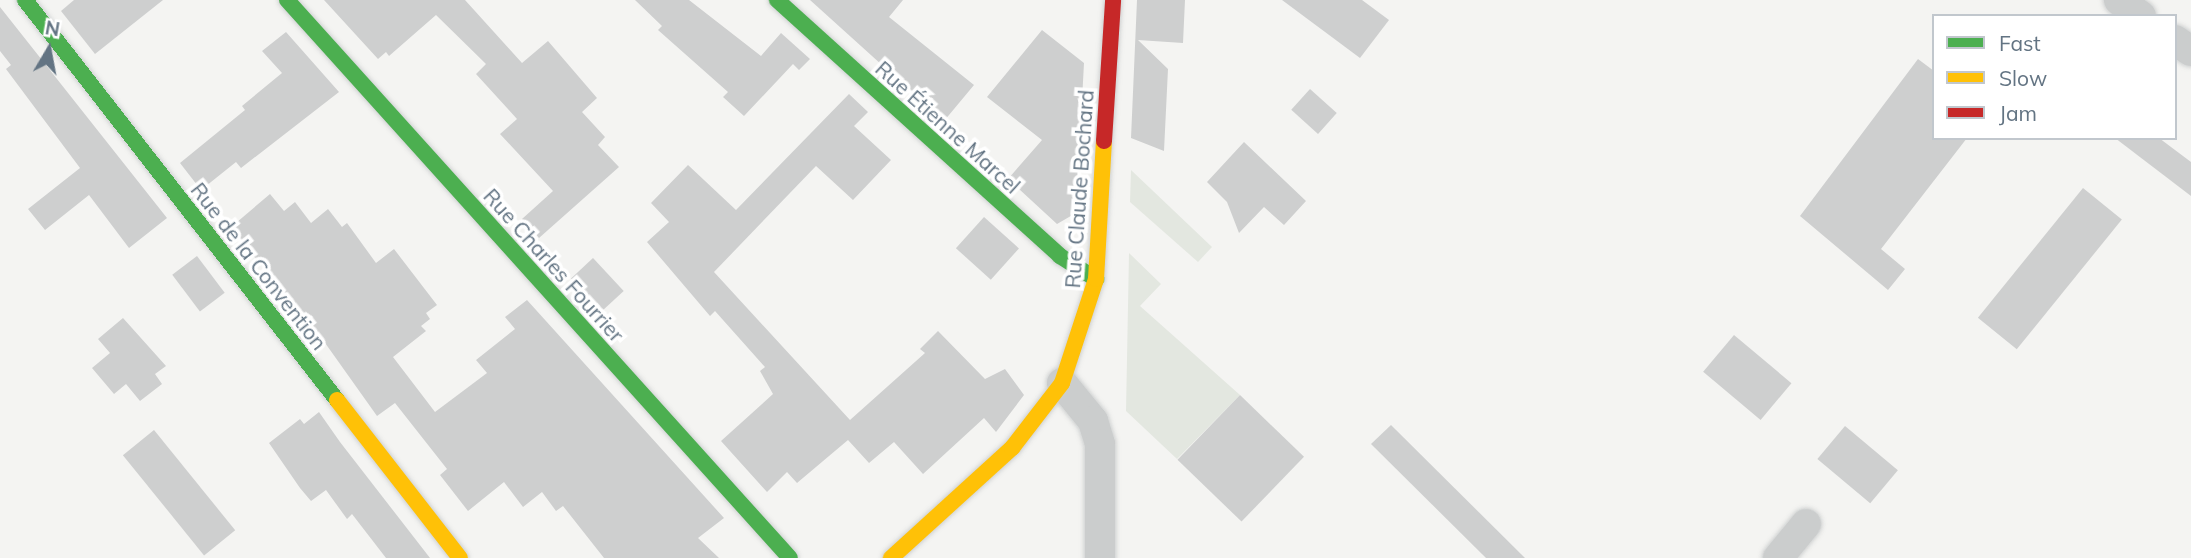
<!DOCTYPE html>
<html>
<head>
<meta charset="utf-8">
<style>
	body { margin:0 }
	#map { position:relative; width:2191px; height:558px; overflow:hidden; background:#f4f4f2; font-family:Mulish,sans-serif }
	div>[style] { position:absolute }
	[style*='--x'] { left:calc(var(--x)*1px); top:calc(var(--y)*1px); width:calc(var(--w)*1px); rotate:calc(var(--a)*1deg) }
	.green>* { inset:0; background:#e3e7e0 }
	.building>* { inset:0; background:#cecfcf; transform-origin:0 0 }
	.roads { filter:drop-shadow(0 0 2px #d0d2d2) drop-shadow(0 0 2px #d0d2d2) }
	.street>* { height:30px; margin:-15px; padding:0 15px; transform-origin:15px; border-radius:15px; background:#cbcdcd }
	.fast>* { height:16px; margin:-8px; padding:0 8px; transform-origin:8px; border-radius:8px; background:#4caf50 }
	.slow>* { height:16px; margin:-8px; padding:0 8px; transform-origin:8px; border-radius:8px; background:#ffc107 }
	.jam>* { height:16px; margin:-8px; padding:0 8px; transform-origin:8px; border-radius:8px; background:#c62828 }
	span { translate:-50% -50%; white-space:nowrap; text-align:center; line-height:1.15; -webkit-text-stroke:7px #fff; paint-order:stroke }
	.street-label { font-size:21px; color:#637483 }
	.legend { position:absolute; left:1932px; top:14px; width:245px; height:126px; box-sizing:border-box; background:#fff; border:2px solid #c1c7cd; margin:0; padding:9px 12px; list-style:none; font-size:21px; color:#637483 }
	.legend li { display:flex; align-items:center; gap:14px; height:35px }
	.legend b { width:35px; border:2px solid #c1c7cd }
	.north { position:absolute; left:14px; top:14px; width:70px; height:70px; -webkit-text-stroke:5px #fff; paint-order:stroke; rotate:10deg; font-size:19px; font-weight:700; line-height:28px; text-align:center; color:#637483 }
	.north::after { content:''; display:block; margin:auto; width:24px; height:32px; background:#637483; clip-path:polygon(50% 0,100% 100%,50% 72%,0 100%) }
</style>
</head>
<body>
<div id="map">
	<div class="green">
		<i style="clip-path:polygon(1131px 170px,1212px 247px,1198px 262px,1130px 202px)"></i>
		<i style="clip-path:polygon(1129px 253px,1161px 284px,1140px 306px,1240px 395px,1177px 459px,1126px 411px)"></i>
	</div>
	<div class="building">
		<i style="clip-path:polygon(74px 0,163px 0,95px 54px,61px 11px)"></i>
		<i style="clip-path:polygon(324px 0,465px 0,522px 63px,548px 41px,597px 98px,582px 112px,605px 137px,598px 145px,619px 167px,539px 238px,522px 219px,553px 191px,500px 134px,517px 119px,476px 74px,486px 64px,436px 15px,389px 56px,386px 52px,378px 59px)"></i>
		<i style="clip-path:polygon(635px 0,689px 0,761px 56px,781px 33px,810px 59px,799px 70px,793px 64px,744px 116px,723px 97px,728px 92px,658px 30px,662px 26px)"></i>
		<i style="clip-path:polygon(810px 0,903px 0,889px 17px,974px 85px,944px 121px)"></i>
		<i style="clip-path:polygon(1137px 0,1185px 0,1183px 43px,1138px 40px,1168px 69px,1164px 151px,1131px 138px)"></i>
		<i style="clip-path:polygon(1282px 0,1362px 0,1389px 20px,1360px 58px)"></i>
		<i style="clip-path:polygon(0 7px,167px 218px,129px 248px,89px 195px,45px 230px,28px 209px,80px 168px,6px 69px,11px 65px,0 51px)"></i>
		<i style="clip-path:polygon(1042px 30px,1084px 63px,1076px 213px,1057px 224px,1008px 179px,1042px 140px,987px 97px)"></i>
		<i style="clip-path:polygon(286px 32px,339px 92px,241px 168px,236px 162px,201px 190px,180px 163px,245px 110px,242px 106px,282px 73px,262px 51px)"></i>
		<i style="clip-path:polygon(1918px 59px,1934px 71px,1934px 138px,1967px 138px,1881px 249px,1905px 269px,1888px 290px,1800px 216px)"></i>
		<i style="left:1310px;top:89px;width:36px;height:28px;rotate:42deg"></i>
		<i style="clip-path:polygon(849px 94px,868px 112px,854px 126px,891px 160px,853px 200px,816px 166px,714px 272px,850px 420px,925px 353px,920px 349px,938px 331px,985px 379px,1005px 369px,1024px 395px,996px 432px,984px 418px,923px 474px,894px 442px,869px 463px,848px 440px,797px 483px,787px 472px,767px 492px,721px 441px,773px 394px,760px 371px,765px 367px,715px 311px,710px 316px,647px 242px,669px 222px,651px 203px,688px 165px,736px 210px)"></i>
		<i style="clip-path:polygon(2115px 138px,2159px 138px,2191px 162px,2191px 196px)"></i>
		<i style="clip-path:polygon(1244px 142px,1306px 201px,1284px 225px,1264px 207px,1239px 233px,1227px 202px,1207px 182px)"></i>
		<i style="left:2083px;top:188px;width:50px;height:167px;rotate:39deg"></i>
		<i style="clip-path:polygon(270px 194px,284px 211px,295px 202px,311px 223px,328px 209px,342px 227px,347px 223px,376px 263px,394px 249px,437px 305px,426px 313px,430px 319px,421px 326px,426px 331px,393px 357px,435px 412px,487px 373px,476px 360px,515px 329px,505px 317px,527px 300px,724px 518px,698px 538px,719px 558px,604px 558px,563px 506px,556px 511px,542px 492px,523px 507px,504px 482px,468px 511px,440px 475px,447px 469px,395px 403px,377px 416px,318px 333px,230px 228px)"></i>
		<i style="left:984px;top:217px;width:47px;height:42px;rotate:42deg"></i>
		<i style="left:197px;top:256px;width:46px;height:31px;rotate:53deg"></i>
		<i style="left:593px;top:258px;width:45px;height:30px;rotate:47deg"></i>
		<i style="clip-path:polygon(123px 318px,166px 366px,155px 374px,162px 384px,140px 401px,126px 384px,114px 394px,92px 368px,110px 353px,98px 339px)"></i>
		<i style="left:1734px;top:335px;width:75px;height:48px;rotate:40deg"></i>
		<i style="left:1240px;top:395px;width:89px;height:90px;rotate:44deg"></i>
		<i style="clip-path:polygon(319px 412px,340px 442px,430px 558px,386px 558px,352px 514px,347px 519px,326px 490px,311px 501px,300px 488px,269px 443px,300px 419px,304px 424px)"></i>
		<i style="clip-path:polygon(1391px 425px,1525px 558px,1486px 558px,1371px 444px)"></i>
		<i style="left:1845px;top:426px;width:69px;height:43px;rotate:40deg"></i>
		<i style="left:154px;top:430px;width:129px;height:40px;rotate:51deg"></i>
	</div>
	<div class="roads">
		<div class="street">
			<i style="--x:2119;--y:0;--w:27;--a:36"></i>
			<i style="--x:2175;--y:40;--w:19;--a:35"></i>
			<i style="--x:1062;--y:383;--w:49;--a:50.8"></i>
			<i style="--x:1093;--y:421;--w:24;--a:73"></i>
			<i style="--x:1100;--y:444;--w:114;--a:90"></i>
			<i style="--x:1778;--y:558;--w:44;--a:-50.5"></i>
		</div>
		<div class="fast">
			<i style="--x:25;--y:0;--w:507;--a:52.05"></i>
			<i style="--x:287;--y:0;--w:751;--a:47.97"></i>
			<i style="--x:777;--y:0;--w:382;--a:42.1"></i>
			<i style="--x:1060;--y:256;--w:43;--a:32.6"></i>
		</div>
		<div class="slow">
			<i style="--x:337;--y:400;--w:200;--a:52.1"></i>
			<i style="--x:891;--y:558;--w:164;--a:-42.3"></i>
			<i style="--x:1012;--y:448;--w:82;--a:-52.4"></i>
			<i style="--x:1062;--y:383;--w:109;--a:-71.9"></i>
			<i style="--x:1096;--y:279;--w:138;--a:-86.7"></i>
		</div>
		<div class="jam">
			<i style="--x:1104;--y:141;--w:141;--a:-86.3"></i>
		</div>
	</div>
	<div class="street-label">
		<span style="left:948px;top:127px;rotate:42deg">Rue Étienne Marcel</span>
		<span style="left:1079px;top:189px;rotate:-86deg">Rue Claude Bochard</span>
		<span style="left:554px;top:265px;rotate:48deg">Rue Charles Fourrier</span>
		<span style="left:259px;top:266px;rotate:52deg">Rue de la Convention</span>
	</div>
	<ul class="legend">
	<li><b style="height:9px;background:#4caf50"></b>Fast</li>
	<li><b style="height:9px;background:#ffc107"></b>Slow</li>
	<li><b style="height:9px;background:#c62828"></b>Jam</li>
	</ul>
	<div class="north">N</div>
</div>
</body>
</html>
